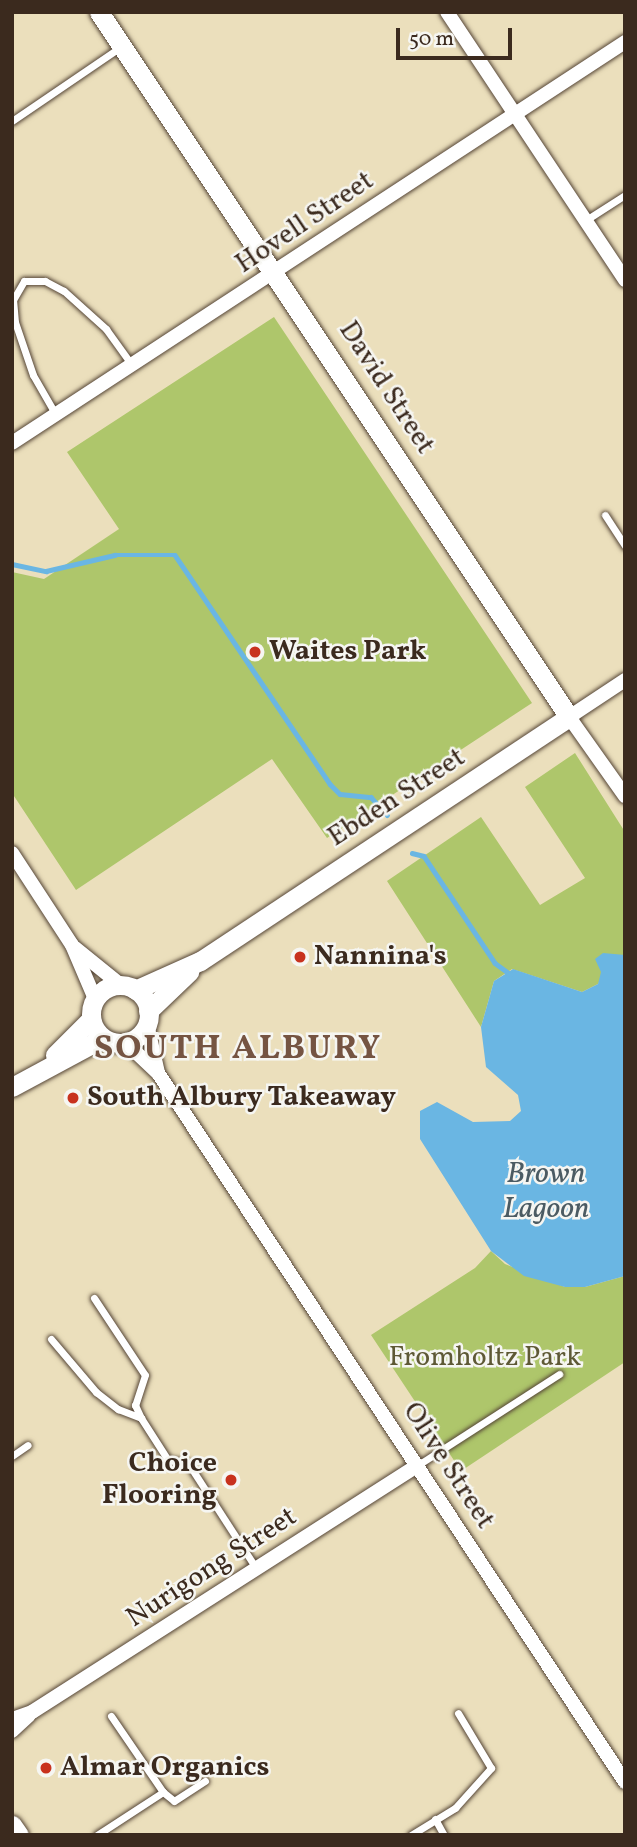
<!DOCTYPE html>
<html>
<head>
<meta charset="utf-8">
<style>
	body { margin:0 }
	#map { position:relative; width:637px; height:1847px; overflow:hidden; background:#ebdfbc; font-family:Vollkorn,serif }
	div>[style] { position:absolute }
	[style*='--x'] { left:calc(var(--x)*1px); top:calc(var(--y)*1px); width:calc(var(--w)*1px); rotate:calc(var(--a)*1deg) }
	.green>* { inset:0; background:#aec66b }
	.water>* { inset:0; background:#6ab6e3 }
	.stream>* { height:4.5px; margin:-2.25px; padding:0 2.25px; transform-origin:2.25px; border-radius:2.25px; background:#6ab6e3 }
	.roads { filter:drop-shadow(0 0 2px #554536) drop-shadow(0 0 2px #554536) }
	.lane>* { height:7px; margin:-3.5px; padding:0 3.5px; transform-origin:3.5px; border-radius:3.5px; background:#fff }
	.street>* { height:14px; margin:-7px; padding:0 7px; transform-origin:7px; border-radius:7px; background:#fff }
	.secondary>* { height:19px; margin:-9.5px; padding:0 9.5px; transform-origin:9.5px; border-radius:9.5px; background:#fff }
	.secondary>.ring { margin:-9.5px; padding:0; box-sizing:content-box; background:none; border:19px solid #fff; border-radius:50% }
	.dots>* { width:19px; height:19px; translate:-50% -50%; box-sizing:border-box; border:4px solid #f6f6f2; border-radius:50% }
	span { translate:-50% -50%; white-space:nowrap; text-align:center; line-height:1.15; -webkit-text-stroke:5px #f6f6f2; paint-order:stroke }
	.street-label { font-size:28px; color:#3b2a1e }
	.poi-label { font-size:28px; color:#3b2a1e; font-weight:700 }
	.left { translate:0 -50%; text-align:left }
	.right { translate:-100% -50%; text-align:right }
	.park-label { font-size:28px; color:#5e5935 }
	.water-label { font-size:30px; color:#4b5b63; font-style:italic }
	.district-label { font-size:35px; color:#755442; font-weight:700; letter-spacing:2px }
	.frame { position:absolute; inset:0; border:14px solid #3b2a1e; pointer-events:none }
	.scale { position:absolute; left:396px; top:28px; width:116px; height:32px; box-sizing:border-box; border:4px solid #3b2a1e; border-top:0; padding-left:9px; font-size:21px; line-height:24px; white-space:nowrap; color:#3b2a1e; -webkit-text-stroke:5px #f6f6f2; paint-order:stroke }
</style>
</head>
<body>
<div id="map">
	<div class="green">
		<i style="clip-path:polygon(274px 317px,532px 703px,327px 838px,272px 759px,76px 890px,12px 793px,12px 572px,44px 579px,119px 529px,67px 452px)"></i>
		<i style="clip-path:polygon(575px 753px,625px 832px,625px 955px,615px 955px,598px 984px,582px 992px,512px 969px,494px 981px,481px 1027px,387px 881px,481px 817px,540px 905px,585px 878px,525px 787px)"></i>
		<i style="clip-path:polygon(491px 1251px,505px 1264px,565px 1287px,585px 1287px,625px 1276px,625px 1362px,461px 1471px,371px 1335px,475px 1268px)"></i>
	</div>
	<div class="water">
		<i style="clip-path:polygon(603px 953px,625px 955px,625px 1276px,585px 1287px,565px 1287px,524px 1276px,491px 1251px,420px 1139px,420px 1111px,437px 1102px,473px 1122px,510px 1121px,521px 1111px,518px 1095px,486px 1067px,481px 1027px,494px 981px,513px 969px,582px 992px,598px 984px,601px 972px,595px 959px)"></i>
	</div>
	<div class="stream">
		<i style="--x:12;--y:564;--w:35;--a:12"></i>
		<i style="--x:46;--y:571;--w:71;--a:-13.1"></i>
		<i style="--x:115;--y:555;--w:60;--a:0"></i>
		<i style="--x:175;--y:555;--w:277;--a:55.9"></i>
		<i style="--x:330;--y:784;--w:14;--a:45"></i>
		<i style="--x:340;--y:794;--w:31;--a:6"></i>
		<i style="--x:371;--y:797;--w:24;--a:48"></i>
		<i style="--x:412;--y:853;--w:12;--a:14"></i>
		<i style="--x:424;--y:856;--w:128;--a:56.4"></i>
		<i style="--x:495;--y:963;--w:19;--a:36"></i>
	</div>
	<div class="roads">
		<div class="lane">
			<i style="--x:12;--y:121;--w:133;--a:-34.3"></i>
			<i style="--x:586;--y:220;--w:46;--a:-32.7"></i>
			<i style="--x:56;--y:415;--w:46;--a:-119.9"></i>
			<i style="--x:33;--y:375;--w:56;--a:-108.8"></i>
			<i style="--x:15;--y:322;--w:22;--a:-95"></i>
			<i style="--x:13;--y:300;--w:22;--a:-60"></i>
			<i style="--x:24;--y:281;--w:21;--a:0"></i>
			<i style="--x:45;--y:281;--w:21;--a:28"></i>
			<i style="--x:64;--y:291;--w:57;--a:42.1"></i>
			<i style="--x:106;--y:329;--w:44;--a:54.2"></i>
			<i style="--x:605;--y:515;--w:37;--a:57"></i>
			<i style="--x:94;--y:1298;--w:92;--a:56.5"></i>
			<i style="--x:145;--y:1375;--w:32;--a:108"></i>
			<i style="--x:135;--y:1405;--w:14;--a:65"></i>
			<i style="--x:51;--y:1339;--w:70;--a:49.7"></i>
			<i style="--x:96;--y:1392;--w:28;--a:38"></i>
			<i style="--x:118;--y:1409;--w:25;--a:21"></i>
			<i style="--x:141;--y:1418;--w:50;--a:57.3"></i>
			<i style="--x:168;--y:1460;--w:20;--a:9"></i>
			<i style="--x:188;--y:1463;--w:125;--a:57.1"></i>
			<i style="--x:12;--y:1456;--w:19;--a:-35"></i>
			<i style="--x:418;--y:1465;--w:168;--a:-32.8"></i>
			<i style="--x:111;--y:1716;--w:92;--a:55.6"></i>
			<i style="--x:435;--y:1819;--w:18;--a:61"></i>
			<i style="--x:97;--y:1835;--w:79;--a:-33.1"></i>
			<i style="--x:163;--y:1792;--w:14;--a:39"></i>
			<i style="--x:174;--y:1801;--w:37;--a:-33"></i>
			<i style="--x:411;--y:1835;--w:52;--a:-31.5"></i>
			<i style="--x:455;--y:1808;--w:54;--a:-48"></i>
			<i style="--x:491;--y:1768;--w:64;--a:-121"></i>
		</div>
		<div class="street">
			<i style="--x:447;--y:12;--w:322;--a:56.4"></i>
			<i style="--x:12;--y:443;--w:733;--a:-33.19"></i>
			<i style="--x:625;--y:680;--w:67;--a:146.5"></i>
			<i style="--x:569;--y:717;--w:97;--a:54.7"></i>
			<i style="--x:12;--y:853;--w:110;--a:56.9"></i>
			<i style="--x:72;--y:945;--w:59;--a:66.9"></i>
			<i style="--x:75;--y:948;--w:60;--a:39"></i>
			<i style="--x:147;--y:1024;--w:50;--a:77.3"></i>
			<i style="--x:125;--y:1042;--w:45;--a:43.2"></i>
			<i style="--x:158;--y:1073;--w:849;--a:56.63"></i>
			<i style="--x:12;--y:1719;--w:21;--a:-19"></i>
			<i style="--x:32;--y:1712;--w:458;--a:-32.6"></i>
			<i style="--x:12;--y:1731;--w:23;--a:-43"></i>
		</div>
		<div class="secondary">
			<i style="--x:99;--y:12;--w:847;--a:56.31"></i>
			<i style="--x:569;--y:717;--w:442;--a:146.5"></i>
			<i style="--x:200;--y:961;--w:71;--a:156"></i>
			<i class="ring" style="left:91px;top:985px;width:39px;height:39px"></i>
			<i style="--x:148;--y:1011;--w:57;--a:-43.6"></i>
			<i style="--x:55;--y:1055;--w:51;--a:-45"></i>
			<i style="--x:12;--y:1087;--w:103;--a:-28.3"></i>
			<i style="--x:12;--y:1825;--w:12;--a:55"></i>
		</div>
	</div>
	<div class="dots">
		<i style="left:255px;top:652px;background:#c8321e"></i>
		<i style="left:300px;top:957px;background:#c8321e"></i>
		<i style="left:73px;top:1098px;background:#c8321e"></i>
		<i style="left:231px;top:1480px;background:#c8321e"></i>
		<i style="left:46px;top:1768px;background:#c8321e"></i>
	</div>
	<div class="street-label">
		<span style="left:305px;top:223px;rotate:-34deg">Hovell Street</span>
		<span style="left:386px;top:388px;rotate:57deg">David Street</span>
		<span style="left:397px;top:798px;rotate:-33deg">Ebden Street</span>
		<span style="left:448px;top:1466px;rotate:57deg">Olive Street</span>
		<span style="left:212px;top:1568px;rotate:-33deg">Nurigong Street</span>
	</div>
	<div class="poi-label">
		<span class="left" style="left:269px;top:652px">Waites Park</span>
		<span class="left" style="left:314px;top:957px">Nannina's</span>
		<span class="left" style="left:87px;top:1098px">South Albury Takeaway</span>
		<span class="right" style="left:217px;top:1480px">Choice<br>Flooring</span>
		<span class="left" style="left:60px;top:1768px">Almar Organics</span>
	</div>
	<div class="park-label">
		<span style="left:485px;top:1358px">Fromholtz Park</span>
	</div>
	<div class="water-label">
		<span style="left:546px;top:1191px">Brown<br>Lagoon</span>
	</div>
	<div class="district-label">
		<span style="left:238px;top:1049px">SOUTH ALBURY</span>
	</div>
	<div class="frame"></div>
	<div class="scale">50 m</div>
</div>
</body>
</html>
